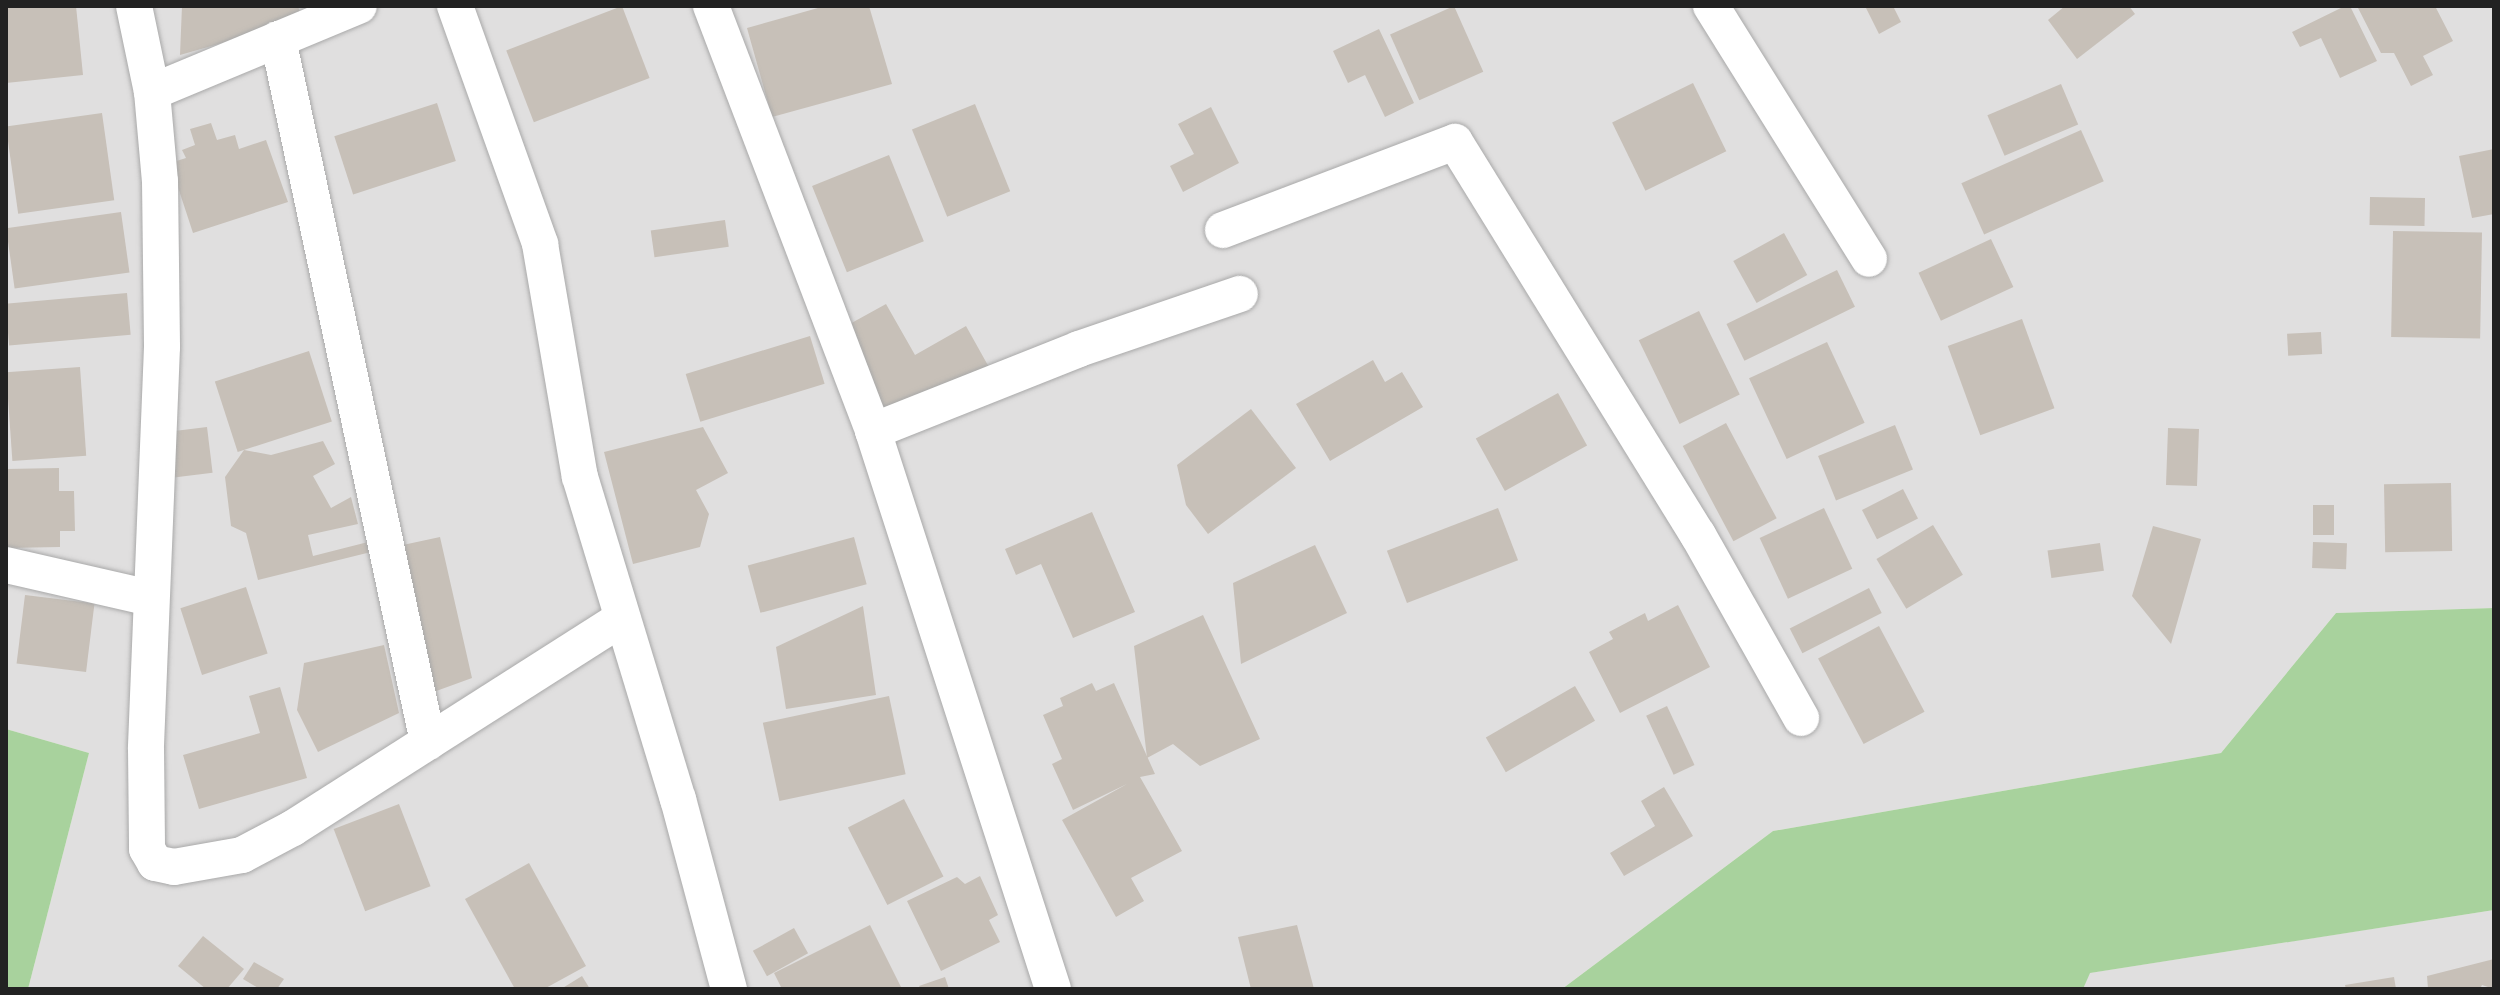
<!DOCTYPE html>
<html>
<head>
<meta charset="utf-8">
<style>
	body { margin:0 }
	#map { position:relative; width:2500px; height:995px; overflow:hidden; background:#f2f0e9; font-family:Roboto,sans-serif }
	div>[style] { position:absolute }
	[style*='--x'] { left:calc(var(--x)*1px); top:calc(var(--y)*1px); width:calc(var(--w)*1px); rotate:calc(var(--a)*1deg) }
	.residential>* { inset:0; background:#e0dfdf }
	.forest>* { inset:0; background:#a8d29d }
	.building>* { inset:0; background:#c7c0b8; transform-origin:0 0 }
	.roads { filter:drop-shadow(0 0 2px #a9a9a9) drop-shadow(0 0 2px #a9a9a9) }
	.street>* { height:36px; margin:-18px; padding:0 18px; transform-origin:18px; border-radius:18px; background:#fff }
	span { translate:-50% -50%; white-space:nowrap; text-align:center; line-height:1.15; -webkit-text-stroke:7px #fff; paint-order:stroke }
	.frame { position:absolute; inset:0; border:8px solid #222; pointer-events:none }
</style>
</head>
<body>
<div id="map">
	<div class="residential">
		<i style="clip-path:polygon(6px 6px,2494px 6px,2494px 608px,2336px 613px,2221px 753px,1773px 831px,1562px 989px,28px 989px,89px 753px,6px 729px)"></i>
		<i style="clip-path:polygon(2494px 910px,2494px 989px,2083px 989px,2089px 973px)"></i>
	</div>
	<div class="forest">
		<i style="clip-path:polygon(2494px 608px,2494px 910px,2090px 973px,2083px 989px,1562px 989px,1773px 831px,2221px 753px,2336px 613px)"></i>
		<i style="clip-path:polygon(6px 729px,89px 753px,28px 989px,6px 989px)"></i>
	</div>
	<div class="building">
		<i style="clip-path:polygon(6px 6px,76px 6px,83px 75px,6px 83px)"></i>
		<i style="clip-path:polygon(182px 6px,298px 6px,302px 20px,180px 55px)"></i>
		<i style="left:622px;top:6px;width:77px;height:124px;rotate:69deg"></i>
		<i style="clip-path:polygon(825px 6px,869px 6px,892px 84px,772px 117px,747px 28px)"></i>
		<i style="left:1454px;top:6px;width:72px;height:70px;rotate:66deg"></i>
		<i style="clip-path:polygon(1865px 6px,1893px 6px,1901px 22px,1879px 34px)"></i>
		<i style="clip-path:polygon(2065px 6px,2129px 6px,2135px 14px,2077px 59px,2048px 20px)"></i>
		<i style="clip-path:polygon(2345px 6px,2350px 6px,2377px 61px,2340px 78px,2321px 38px,2300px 47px,2292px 32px)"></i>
		<i style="clip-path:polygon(2357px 6px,2435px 6px,2453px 41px,2423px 56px,2433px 75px,2411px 86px,2394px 53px,2381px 53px)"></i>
		<i style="clip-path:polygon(1379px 29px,1414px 103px,1385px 117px,1365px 75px,1348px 83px,1333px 51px)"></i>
		<i style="left:1693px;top:83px;width:76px;height:90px;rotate:64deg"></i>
		<i style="left:2061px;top:84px;width:44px;height:80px;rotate:67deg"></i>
		<i style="left:437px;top:103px;width:61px;height:108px;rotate:72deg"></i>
		<i style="left:975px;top:104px;width:94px;height:68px;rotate:68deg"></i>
		<i style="clip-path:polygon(1211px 107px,1239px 163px,1183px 192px,1170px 166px,1194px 154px,1178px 124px)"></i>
		<i style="left:102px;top:113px;width:88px;height:97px;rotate:82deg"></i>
		<i style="clip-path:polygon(211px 123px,217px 140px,235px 135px,239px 149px,266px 140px,288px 202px,193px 233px,170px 163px,186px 158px,182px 150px,195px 145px,190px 129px)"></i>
		<i style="left:2081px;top:130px;width:56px;height:131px;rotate:66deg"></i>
		<i style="clip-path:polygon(2494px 149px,2494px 214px,2472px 218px,2459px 156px)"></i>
		<i style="left:889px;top:155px;width:93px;height:83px;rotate:68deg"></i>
		<i style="left:2370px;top:197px;width:55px;height:28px;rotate:1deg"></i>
		<i style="left:121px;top:212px;width:61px;height:116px;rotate:82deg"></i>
		<i style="left:725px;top:220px;width:27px;height:75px;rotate:82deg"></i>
		<i style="left:2393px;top:231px;width:89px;height:106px;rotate:1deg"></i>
		<i style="left:1784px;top:233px;width:48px;height:58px;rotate:61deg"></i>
		<i style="left:1991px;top:239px;width:53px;height:80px;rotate:65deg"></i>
		<i style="left:1837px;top:270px;width:41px;height:123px;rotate:64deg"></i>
		<i style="left:127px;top:293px;width:42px;height:122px;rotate:85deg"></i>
		<i style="clip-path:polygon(886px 304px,915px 355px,966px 326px,995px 378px,895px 433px,837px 331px)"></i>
		<i style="left:1699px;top:311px;width:93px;height:67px;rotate:64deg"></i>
		<i style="left:2022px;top:319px;width:95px;height:79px;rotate:70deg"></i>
		<i style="left:2321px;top:332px;width:22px;height:34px;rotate:87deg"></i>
		<i style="left:810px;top:336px;width:50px;height:130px;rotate:73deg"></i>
		<i style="left:1827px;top:342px;width:89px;height:86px;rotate:65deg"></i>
		<i style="left:309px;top:351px;width:74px;height:99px;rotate:72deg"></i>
		<i style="clip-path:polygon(1373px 360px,1385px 382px,1402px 372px,1423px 407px,1330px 461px,1296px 404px)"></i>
		<i style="left:80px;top:367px;width:89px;height:74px;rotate:86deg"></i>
		<i style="left:1558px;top:393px;width:60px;height:94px;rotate:61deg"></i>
		<i style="clip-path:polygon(1251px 409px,1296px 468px,1208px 534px,1186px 505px,1177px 465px)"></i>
		<i style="left:1726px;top:423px;width:108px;height:49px;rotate:62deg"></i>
		<i style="left:1895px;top:425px;width:48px;height:83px;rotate:68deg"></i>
		<i style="left:207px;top:427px;width:46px;height:41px;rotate:83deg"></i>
		<i style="clip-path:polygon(703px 427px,728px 473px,696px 490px,709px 514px,700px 547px,633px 564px,604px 452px)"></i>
		<i style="left:2168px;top:428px;width:31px;height:57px;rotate:2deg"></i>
		<i style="clip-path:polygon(323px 441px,335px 464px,313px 476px,331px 508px,351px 497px,358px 524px,308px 535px,313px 556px,372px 541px,375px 551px,440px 537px,472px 678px,406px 702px,375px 551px,258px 580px,246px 533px,231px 526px,225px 477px,244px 450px,271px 455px)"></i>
		<i style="clip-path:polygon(59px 468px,59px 491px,74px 491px,75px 531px,60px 531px,60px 547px,6px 548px,6px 469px)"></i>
		<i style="left:2451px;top:483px;width:68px;height:67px;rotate:89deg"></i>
		<i style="left:1903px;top:489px;width:33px;height:46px;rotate:63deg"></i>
		<i style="left:2313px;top:505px;width:21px;height:30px"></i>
		<i style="left:1498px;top:508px;width:56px;height:119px;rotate:69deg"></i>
		<i style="left:1824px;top:508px;width:67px;height:71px;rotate:65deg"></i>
		<i style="clip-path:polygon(1092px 512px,1135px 612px,1073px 638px,1041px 564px,1016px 575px,1005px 549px)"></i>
		<i style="left:1933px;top:525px;width:58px;height:66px;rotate:59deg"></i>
		<i style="clip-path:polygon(2153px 526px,2201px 539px,2171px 644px,2132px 596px)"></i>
		<i style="left:854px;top:537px;width:49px;height:110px;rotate:75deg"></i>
		<i style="left:2313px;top:542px;width:34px;height:26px;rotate:2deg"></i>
		<i style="left:2100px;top:543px;width:28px;height:53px;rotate:82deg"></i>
		<i style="clip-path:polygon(1315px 545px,1347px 613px,1241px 664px,1233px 583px)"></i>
		<i style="left:246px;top:587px;width:70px;height:69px;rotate:72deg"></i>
		<i style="left:1869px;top:588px;width:28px;height:89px;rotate:63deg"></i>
		<i style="left:25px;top:595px;width:70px;height:69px;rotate:7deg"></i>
		<i style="clip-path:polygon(1678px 605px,1710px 667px,1620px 713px,1589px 652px,1613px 639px,1609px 632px,1645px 613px,1648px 621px)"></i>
		<i style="clip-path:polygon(863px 606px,876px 695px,786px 709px,776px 647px)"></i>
		<i style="clip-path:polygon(1203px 615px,1260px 739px,1200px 766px,1173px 744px,1147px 758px,1134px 646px)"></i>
		<i style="left:1879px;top:626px;width:97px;height:69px;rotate:62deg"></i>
		<i style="clip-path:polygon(384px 645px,399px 713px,318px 752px,297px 710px,304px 663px)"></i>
		<i style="clip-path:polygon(1092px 683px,1096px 691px,1114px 683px,1155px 774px,1140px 777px,1182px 851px,1131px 878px,1144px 901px,1116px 917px,1062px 820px,1127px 784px,1073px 810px,1052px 764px,1062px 759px,1043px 715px,1063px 706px,1060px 698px)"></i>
		<i style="left:1575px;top:686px;width:40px;height:103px;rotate:60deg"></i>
		<i style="clip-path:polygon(280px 687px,307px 778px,199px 809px,183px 755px,260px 733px,249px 696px)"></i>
		<i style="left:889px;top:696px;width:80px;height:129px;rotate:78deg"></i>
		<i style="left:1667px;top:706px;width:65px;height:23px;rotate:65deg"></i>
		<i style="clip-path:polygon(1664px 787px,1693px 836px,1624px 876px,1610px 853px,1655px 826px,1641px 801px)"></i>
		<i style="left:904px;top:799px;width:87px;height:63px;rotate:63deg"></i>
		<i style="left:399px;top:804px;width:88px;height:70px;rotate:69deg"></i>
		<i style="clip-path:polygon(529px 863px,586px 966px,544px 989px,515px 989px,465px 899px)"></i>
		<i style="clip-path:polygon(980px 876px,998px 915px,989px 920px,1000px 942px,941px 971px,907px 901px,957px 877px,965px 884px)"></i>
		<i style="clip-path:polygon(870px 925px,902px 989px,782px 989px,774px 973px)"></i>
		<i style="clip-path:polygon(1297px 925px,1314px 989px,1251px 989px,1238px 937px)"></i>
		<i style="left:794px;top:928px;width:29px;height:47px;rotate:61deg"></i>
		<i style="clip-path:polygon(203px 936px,244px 969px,227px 989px,206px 989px,178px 966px)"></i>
		<i style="clip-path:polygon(2494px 959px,2494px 989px,2482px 985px,2480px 989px,2428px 989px,2427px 976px)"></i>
		<i style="clip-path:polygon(254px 962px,284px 979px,277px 989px,260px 989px,243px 979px)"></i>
		<i style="clip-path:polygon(582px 976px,590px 989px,561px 989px)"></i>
		<i style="clip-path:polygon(945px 977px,949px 989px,921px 989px,919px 986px)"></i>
		<i style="clip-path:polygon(2394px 977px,2396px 989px,2346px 989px,2345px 985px)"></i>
	</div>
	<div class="roads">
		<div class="street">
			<i style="--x:134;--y:6;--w:88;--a:78.2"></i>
			<i style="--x:152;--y:92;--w:89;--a:84.9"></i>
			<i style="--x:160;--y:181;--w:166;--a:89.3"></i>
			<i style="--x:162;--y:347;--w:402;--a:92.3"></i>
			<i style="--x:146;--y:749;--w:100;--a:89.4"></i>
			<i style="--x:147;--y:849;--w:16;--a:60"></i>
			<i style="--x:155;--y:863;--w:19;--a:12"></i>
			<i style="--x:174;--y:867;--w:69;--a:-10"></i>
			<i style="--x:242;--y:855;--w:58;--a:-27.9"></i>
			<i style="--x:293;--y:828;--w:388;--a:-32.5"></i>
			<i style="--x:455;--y:6;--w:253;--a:70.3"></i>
			<i style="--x:540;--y:244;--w:236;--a:80.3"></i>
			<i style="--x:580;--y:477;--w:337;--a:73.1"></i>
			<i style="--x:678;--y:799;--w:197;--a:75"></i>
			<i style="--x:711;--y:6;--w:455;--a:69.1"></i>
			<i style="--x:873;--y:431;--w:586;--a:72.12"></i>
			<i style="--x:1711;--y:6;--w:298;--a:58"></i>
			<i style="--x:278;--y:39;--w:719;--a:77.96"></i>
			<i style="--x:152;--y:92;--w:224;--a:-22.6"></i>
			<i style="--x:1223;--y:230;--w:248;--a:-20.8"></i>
			<i style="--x:1455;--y:142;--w:462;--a:58.3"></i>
			<i style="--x:1698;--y:535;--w:210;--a:60.6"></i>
			<i style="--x:873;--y:431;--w:222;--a:-21.7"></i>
			<i style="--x:1079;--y:349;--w:170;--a:-18.9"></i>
			<i style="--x:6;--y:565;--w:148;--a:12.9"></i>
		</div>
	</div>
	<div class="frame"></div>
</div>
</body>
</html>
